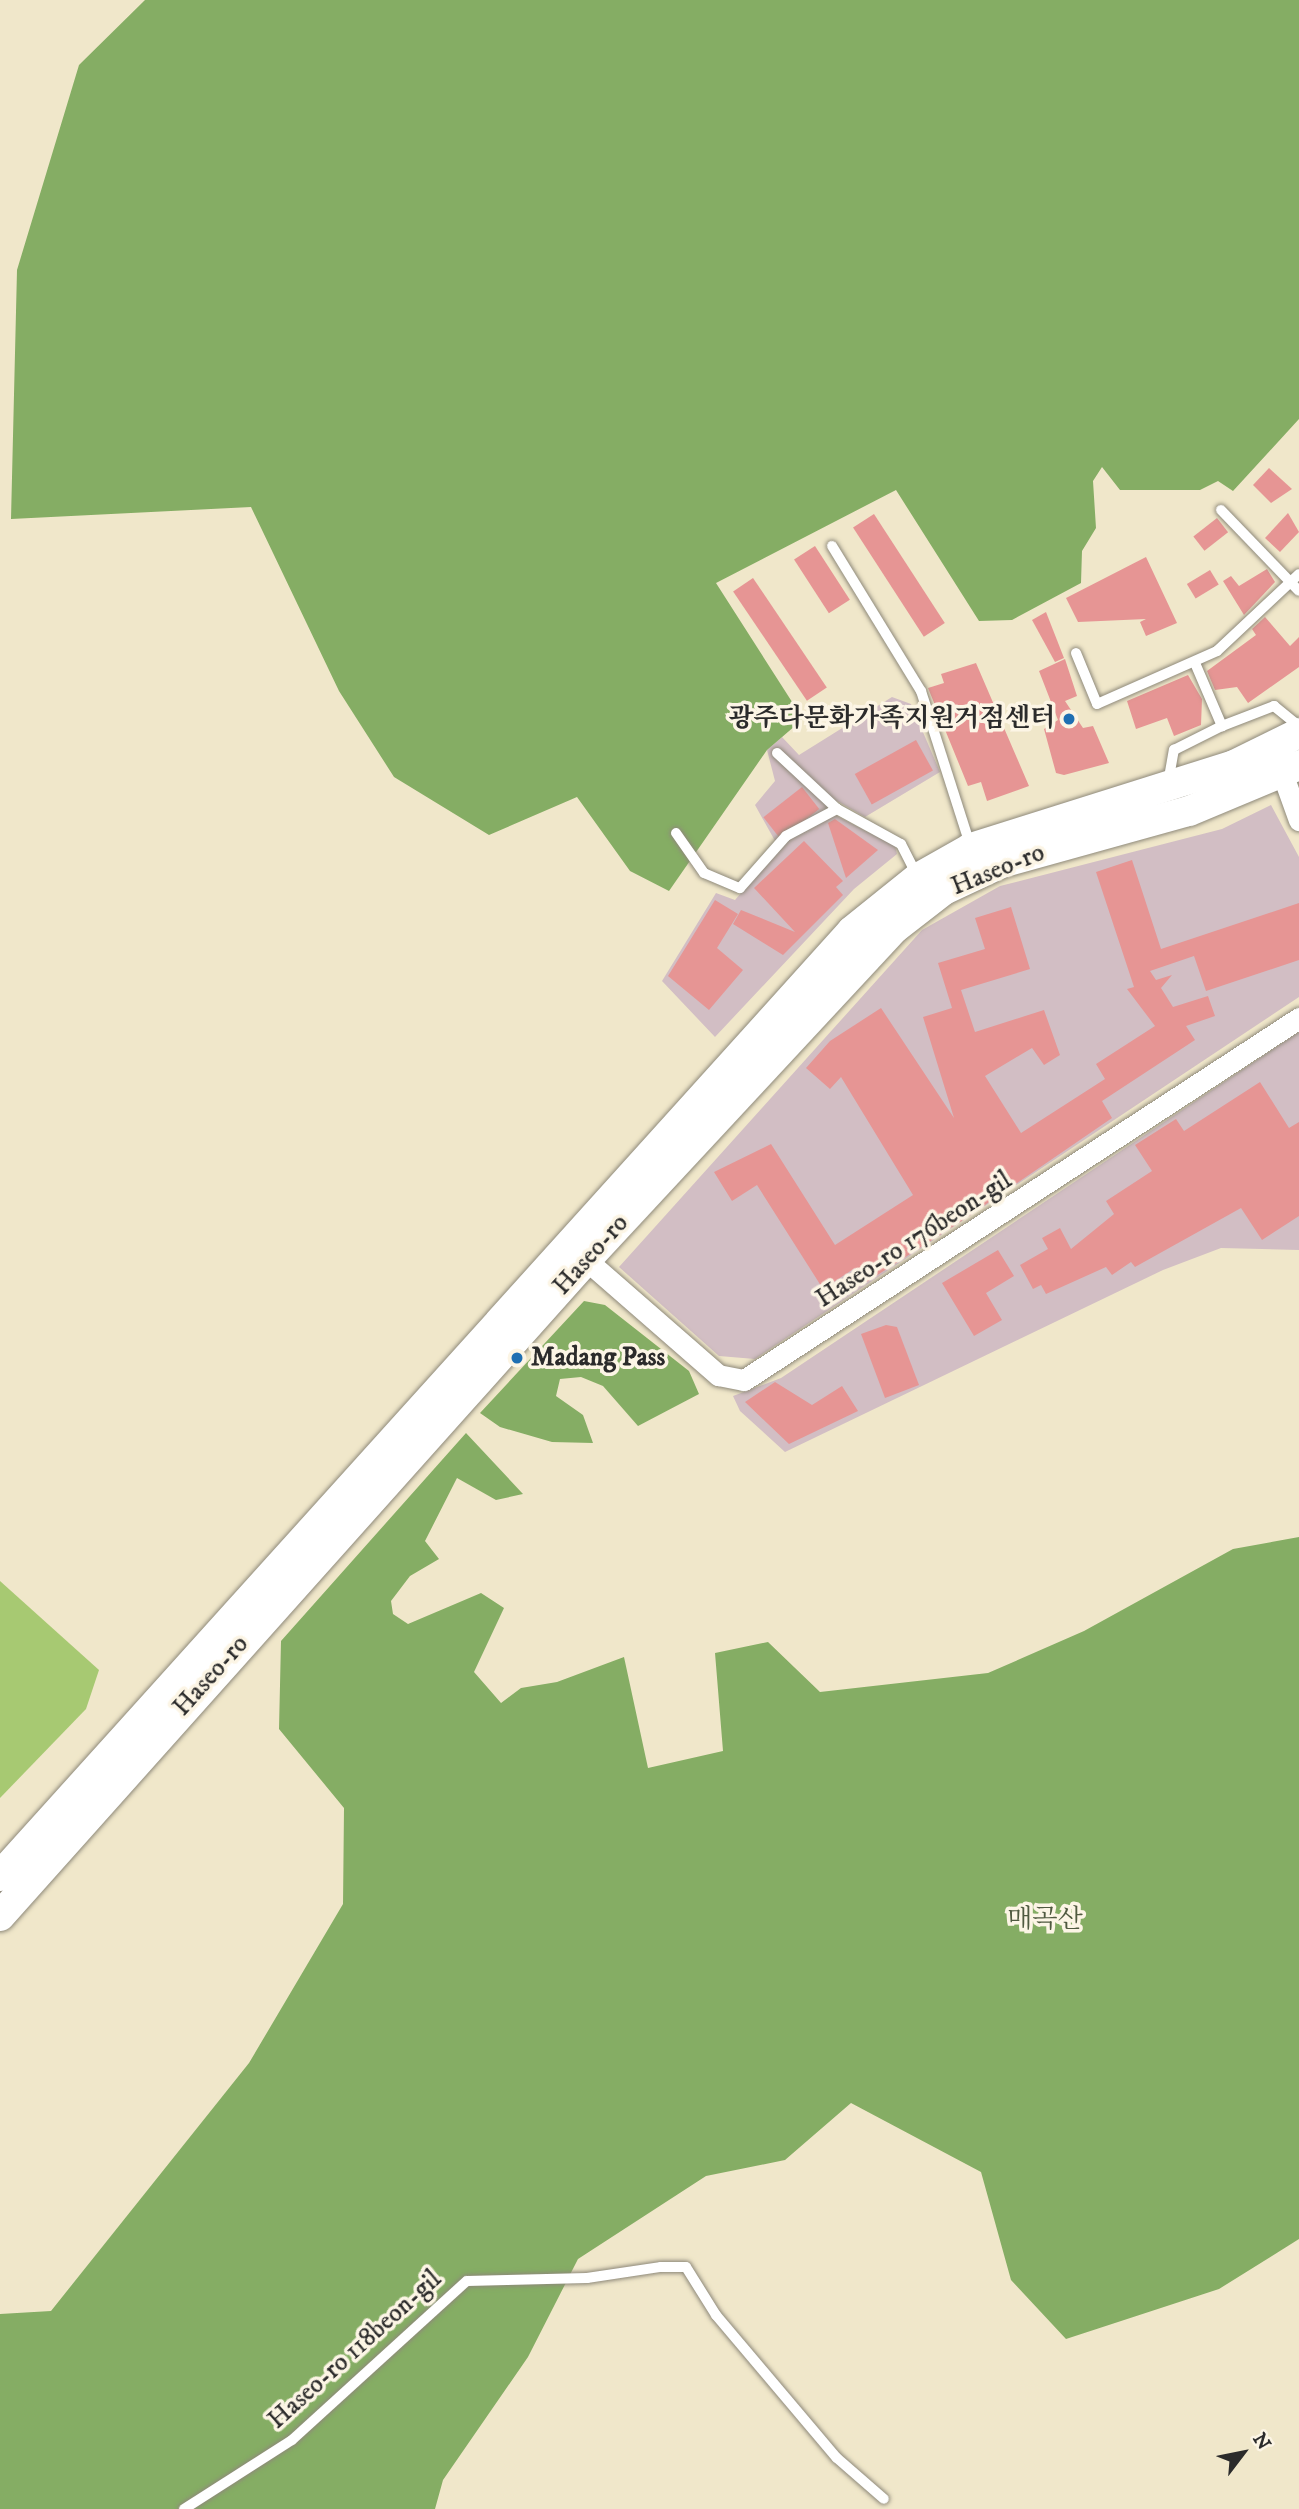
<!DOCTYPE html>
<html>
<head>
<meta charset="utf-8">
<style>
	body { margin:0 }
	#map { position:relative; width:1299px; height:2509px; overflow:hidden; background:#f0e7ca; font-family:"IM FELL DW Pica","Noto Serif KR",serif }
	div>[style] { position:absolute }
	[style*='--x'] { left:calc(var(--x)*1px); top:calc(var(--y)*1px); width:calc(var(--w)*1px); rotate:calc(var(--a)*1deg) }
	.industrial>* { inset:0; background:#d2bec4 }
	.green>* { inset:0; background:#a7c972 }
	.forest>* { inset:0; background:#85ad64 }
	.building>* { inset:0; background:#e69594; transform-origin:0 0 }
	.roads { filter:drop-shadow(0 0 2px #8e897a) drop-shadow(0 0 2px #8e897a) }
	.lane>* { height:10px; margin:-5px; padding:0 5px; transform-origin:5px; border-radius:5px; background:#fff }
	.street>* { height:21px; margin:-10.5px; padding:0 10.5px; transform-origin:10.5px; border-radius:10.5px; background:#fff }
	.secondary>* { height:30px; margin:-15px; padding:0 15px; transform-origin:15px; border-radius:15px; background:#fff }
	.dots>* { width:19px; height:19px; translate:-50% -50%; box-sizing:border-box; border:4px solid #fcf5e5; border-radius:50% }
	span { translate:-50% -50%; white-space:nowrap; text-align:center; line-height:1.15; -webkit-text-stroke:7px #fcf5e5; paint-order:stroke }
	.poi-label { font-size:26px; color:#2b2b2b; font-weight:700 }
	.right { translate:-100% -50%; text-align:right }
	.left { translate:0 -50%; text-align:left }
	.street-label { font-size:26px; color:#2b2b2b }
	.park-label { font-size:26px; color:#505a40 }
	.north { position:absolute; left:1208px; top:2418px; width:70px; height:70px; -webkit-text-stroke:5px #fcf5e5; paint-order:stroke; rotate:58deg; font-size:19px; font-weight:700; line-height:28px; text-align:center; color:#2b2b2b }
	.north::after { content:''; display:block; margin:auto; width:24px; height:32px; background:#2b2b2b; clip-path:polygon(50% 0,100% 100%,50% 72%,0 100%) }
</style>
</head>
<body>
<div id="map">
	<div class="industrial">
		<i style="clip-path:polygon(892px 697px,911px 704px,940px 772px,865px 817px,837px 801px,831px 813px,895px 846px,897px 854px,854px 889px,715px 1037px,662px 981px,716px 893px,735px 900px,779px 848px,755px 805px,775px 781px,767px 750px,782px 737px,799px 755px)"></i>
		<i style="clip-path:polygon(1271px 805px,1299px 857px,1299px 997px,755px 1359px,719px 1356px,619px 1267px,922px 930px,1000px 886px,1222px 829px)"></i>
		<i style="clip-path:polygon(1299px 1032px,1299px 1250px,1221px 1248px,1163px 1270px,785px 1452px,740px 1411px,733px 1396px,781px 1378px)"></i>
	</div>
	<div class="green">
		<i style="clip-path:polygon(0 1581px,99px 1670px,86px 1709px,0 1798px)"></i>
	</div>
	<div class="forest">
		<i style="clip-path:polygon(145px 0,1299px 0,1299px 419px,1233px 491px,1218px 481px,1200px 490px,1120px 490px,1102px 467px,1093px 481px,1096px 528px,1082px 551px,1081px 583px,1012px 620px,979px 621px,896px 490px,716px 583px,803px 719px,767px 750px,669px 891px,630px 871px,577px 797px,489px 835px,394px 777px,339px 691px,251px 507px,11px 519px,17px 270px,79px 65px)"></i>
		<i style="clip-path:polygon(584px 1301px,605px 1305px,689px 1371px,699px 1394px,638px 1426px,603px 1386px,581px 1377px,560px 1379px,556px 1396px,583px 1415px,593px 1443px,552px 1442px,500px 1427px,480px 1413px)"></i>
		<i style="clip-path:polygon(466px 1433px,523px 1494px,496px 1500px,457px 1478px,425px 1541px,439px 1559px,410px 1576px,391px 1601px,393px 1614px,408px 1624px,481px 1593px,504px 1608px,474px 1672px,501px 1703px,521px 1688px,557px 1682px,624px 1657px,648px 1768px,723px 1751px,715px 1653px,768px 1642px,820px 1692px,988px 1673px,1084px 1631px,1233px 1549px,1299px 1537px,1299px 2239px,1219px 2289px,1066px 2339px,1011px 2280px,981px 2172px,851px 2103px,785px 2160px,706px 2176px,578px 2259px,528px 2357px,443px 2480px,435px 2509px,0 2509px,0 2314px,51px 2311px,249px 2063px,343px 1904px,344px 1808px,279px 1729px,281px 1641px)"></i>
	</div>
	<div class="building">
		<i style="clip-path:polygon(1269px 468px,1292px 489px,1271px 503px,1253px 485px)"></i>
		<i style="clip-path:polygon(1288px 513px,1299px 532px,1280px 552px,1265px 538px)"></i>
		<i style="left:874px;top:514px;width:130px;height:25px;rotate:57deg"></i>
		<i style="left:1217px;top:518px;width:18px;height:30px;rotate:52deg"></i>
		<i style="left:815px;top:546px;width:64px;height:25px;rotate:57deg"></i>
		<i style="clip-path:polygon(1146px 557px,1177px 623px,1146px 636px,1140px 622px,1146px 619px,1078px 622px,1066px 598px)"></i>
		<i style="clip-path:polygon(1267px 569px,1275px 582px,1244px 615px,1223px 581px,1231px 576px,1239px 586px)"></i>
		<i style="left:1210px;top:570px;width:17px;height:27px;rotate:59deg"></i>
		<i style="left:753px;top:578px;width:132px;height:24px;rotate:56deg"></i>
		<i style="clip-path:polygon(1046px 612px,1064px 658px,1055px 662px,1032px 620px)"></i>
		<i style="clip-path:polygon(1265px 617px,1290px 646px,1299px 637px,1299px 667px,1248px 703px,1237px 687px,1215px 690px,1207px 671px,1256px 635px,1252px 629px)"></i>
		<i style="clip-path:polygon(1065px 659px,1077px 696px,1065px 701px,1083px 728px,1093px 726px,1109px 763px,1064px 775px,1056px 773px,1044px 729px,1058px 720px,1039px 671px)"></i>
		<i style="clip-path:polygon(976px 663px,1029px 786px,987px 801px,981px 782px,968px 786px,928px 688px,944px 683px,941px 674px)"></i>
		<i style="clip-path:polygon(1188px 675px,1202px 699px,1201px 725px,1174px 736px,1167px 718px,1136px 729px,1127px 701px)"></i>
		<i style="left:916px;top:740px;width:35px;height:70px;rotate:61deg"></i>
		<i style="left:802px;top:787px;width:28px;height:49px;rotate:52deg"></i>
		<i style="clip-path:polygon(835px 819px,878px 850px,846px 878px,828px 823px)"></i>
		<i style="clip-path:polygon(804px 841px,843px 881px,836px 887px,843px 895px,783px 955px,733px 924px,741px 910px,795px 932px,754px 888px)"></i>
		<i style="clip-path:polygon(1132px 860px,1161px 949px,1299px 903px,1299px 960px,1206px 991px,1194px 956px,1150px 971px,1156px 980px,1172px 975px,1161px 988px,1173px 1007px,1208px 996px,1215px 1016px,1186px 1026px,1195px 1040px,1102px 1101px,1112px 1118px,960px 1222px,865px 1283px,855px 1268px,823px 1289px,757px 1185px,732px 1201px,714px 1172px,771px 1144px,835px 1245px,913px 1195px,841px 1077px,830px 1089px,806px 1068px,830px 1041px,881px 1008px,954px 1118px,923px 1017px,952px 1008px,938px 963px,985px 949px,975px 918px,1011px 907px,1030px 969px,961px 990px,975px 1032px,1044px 1010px,1060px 1055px,1044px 1065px,1032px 1048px,985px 1076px,1021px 1133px,1105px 1079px,1096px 1064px,1155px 1026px,1127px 989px,1134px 987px,1096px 872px)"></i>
		<i style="clip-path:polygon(715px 900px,738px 914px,717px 948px,743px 970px,709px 1010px,668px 976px)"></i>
		<i style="clip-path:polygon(1260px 1082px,1289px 1128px,1299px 1122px,1299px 1216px,1262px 1240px,1241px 1208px,1135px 1267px,1131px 1262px,1112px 1275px,1106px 1267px,1046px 1294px,1041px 1285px,1033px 1289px,1020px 1265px,1048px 1249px,1042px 1238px,1060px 1228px,1071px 1249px,1114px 1214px,1106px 1201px,1152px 1171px,1135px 1145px,1176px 1119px,1184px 1131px)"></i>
		<i style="clip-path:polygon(998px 1250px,1014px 1276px,986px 1293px,1002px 1320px,974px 1336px,942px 1283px)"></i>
		<i style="clip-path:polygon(886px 1325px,897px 1327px,919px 1385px,885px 1398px,861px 1334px)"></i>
		<i style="clip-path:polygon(775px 1382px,812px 1405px,842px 1386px,858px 1411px,789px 1444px,745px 1402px)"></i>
	</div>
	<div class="roads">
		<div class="lane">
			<i style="--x:1221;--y:510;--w:112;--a:46.1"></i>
			<i style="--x:832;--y:546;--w:170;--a:58.5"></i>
			<i style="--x:921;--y:691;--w:162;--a:72.3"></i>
			<i style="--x:1076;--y:653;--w:55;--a:67.6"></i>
			<i style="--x:1097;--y:704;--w:131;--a:-23.8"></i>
			<i style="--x:1217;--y:651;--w:112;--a:-43.2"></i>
			<i style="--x:1195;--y:663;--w:69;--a:66.8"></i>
			<i style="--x:777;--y:753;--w:82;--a:43"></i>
			<i style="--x:837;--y:809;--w:73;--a:28.7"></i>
			<i style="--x:901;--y:844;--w:35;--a:63"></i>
			<i style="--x:1168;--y:783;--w:34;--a:-80"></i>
			<i style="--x:1174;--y:750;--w:54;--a:-26.6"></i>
			<i style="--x:1222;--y:726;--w:56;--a:-21"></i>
			<i style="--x:1274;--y:706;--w:32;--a:39"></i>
			<i style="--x:676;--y:833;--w:49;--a:55"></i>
			<i style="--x:704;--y:873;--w:39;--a:23"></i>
			<i style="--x:740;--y:888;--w:69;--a:-48.5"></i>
			<i style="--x:786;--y:836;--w:58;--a:-27.9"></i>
			<i style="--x:184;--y:2509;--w:128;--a:-32.6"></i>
			<i style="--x:292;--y:2440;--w:236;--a:-42.3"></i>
			<i style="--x:467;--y:2281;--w:120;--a:-1.4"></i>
			<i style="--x:587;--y:2278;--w:75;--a:-8.5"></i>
			<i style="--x:661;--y:2267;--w:25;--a:0"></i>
			<i style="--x:686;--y:2267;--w:57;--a:58"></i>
			<i style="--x:716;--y:2315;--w:187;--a:49.8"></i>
			<i style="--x:837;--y:2458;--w:62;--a:41.1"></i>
		</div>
		<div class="street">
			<i style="--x:1277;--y:759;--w:65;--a:70.2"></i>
			<i style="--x:576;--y:1251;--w:189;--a:41.1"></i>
			<i style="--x:718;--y:1375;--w:26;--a:11"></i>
			<i style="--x:744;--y:1380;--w:663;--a:-33.11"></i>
		</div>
		<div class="secondary">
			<i style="--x:0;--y:1876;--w:1272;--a:-47.96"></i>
			<i style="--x:852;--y:931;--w:85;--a:-38.8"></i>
			<i style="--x:918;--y:878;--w:61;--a:-29.5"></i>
			<i style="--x:971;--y:848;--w:276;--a:-17.5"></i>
			<i style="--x:1234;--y:765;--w:72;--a:-26.2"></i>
			<i style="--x:0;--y:1916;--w:880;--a:-48.23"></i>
			<i style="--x:586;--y:1260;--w:454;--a:-47.1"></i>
			<i style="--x:895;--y:928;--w:62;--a:-37.8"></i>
			<i style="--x:944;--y:890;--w:63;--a:-25.3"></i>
			<i style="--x:1001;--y:863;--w:195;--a:-15.5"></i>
			<i style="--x:1189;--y:811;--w:119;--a:-22.7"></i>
		</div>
	</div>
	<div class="dots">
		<i style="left:1069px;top:719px;background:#1f6fb2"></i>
		<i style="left:517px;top:1358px;background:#1f6fb2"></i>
	</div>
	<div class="poi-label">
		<span class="right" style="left:1055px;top:719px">광주다문화가족지원거점센터</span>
		<span class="left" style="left:531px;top:1358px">Madang Pass</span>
	</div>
	<div class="street-label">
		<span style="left:998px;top:870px;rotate:-22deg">Haseo-ro</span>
		<span style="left:914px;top:1240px;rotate:-33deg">Haseo-ro 176beon-gil</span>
		<span style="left:591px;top:1255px;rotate:-48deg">Haseo-ro</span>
		<span style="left:211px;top:1676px;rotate:-48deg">Haseo-ro</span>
		<span style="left:355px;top:2350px;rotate:-42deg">Haseo-ro 118beon-gil</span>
	</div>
	<div class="park-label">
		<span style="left:1045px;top:1920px">매곡산</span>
	</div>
	<div class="north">N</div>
</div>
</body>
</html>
